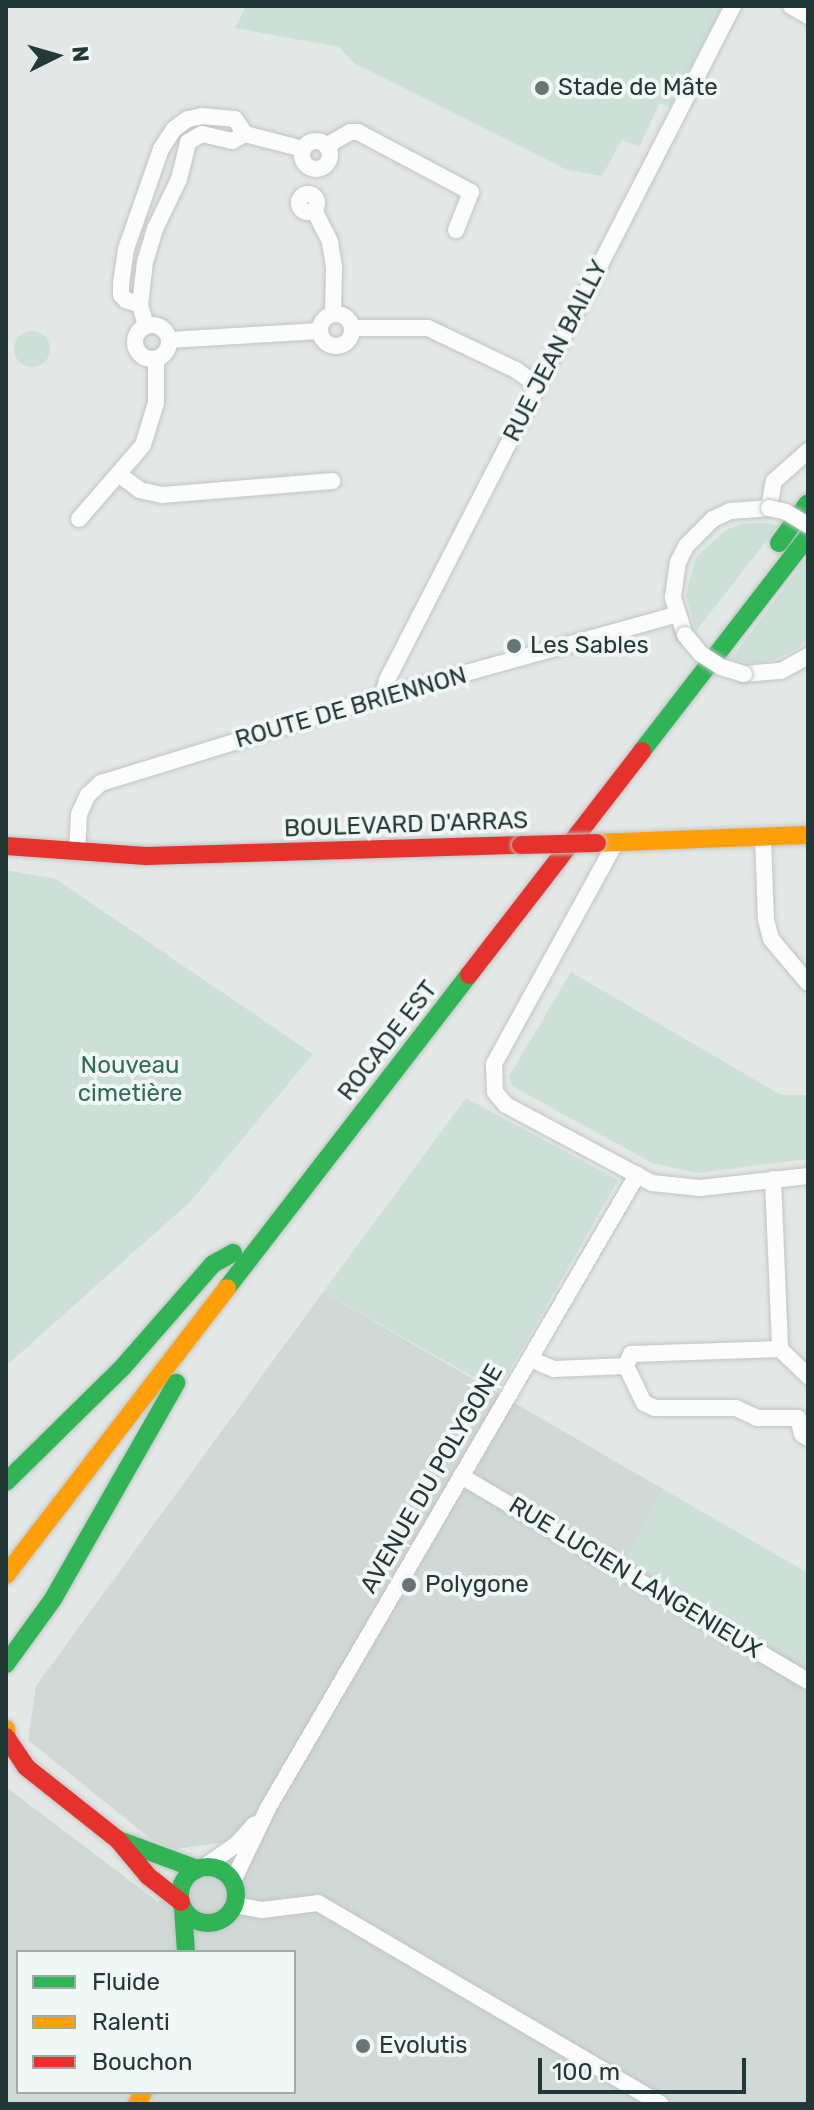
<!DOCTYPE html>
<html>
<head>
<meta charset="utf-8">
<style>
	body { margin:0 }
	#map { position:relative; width:814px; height:2110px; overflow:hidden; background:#e3e8e7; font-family:Rubik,sans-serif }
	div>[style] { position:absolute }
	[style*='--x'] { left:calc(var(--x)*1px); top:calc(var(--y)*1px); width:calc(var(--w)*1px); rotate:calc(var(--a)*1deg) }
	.built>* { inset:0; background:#d1d9d7 }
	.green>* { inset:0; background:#cde0d7 }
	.round { border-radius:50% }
	.roads { filter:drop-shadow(0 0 2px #c0c5c4) drop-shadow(0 0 2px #c0c5c4) }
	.street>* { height:16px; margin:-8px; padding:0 8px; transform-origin:8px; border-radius:8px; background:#fbfcfb }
	.street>.ring { margin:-8px; padding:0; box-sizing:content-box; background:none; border:16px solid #fbfcfb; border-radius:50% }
	.fast>* { height:18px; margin:-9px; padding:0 9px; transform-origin:9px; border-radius:9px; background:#30b455 }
	.fast>.ring { margin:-9px; padding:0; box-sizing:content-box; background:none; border:18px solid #30b455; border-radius:50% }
	.slow>* { height:18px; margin:-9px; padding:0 9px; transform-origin:9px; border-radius:9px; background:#ff9f0a }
	.jam>* { height:18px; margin:-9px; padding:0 9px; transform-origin:9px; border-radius:9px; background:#e5322d }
	.bridges { filter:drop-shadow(0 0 2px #c0c5c4) drop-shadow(0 0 2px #c0c5c4) }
	.street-bridge>* { height:16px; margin:-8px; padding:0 8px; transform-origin:8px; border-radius:8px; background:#fbfcfb }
	.jam-bridge>* { height:18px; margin:-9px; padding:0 9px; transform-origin:9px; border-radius:9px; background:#e5322d }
	.dots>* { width:22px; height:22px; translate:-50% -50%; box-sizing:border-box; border:4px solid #f1f7f5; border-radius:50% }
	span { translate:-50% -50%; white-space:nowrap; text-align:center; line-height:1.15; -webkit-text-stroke:8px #f1f7f5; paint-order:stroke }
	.poi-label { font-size:24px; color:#223938 }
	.left { translate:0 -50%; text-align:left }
	.street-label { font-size:24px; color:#223938 }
	.park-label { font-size:24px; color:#306d55 }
	.frame { position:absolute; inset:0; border:8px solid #223938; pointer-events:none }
	.legend { position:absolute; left:16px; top:1950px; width:280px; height:144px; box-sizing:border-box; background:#f1f7f5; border:2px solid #9eaba9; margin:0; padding:10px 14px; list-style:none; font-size:24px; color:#223938 }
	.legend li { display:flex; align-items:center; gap:16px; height:40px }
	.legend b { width:40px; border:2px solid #9eaba9 }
	.north { position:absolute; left:16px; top:16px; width:80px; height:80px; -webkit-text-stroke:6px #f1f7f5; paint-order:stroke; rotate:85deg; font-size:22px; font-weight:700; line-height:32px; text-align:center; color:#223938 }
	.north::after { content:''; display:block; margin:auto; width:28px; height:36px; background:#223938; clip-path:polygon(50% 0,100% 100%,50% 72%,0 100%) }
	.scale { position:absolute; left:538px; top:2058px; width:208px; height:36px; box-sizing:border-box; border:4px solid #223938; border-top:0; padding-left:10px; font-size:24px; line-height:28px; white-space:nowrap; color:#223938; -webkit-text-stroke:6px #f1f7f5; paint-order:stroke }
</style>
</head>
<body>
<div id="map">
	<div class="built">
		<i style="clip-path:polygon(evenodd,323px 1292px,663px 1489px,628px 1558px,808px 1666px,808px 2104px,6px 2104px,6px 1787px,158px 1902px,226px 1842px,176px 1849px,152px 1840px,28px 1740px,36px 1686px,323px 1292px,18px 1952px,294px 1952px,294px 2092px,18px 2092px,18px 1952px)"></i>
	</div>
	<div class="green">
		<i style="clip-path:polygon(246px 6px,723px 6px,670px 107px,660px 103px,639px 147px,622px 140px,602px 176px,567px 170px,354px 63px,339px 47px,235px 28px)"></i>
		<i class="round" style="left:14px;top:331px;width:36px;height:36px"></i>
		<i style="clip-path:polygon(767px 523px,778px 526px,696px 631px,686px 594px,696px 557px,726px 530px,741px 524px)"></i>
		<i style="clip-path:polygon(808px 556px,808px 639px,797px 649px,774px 660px,753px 663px,731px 659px)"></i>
		<i style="clip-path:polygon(6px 870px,56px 879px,313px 1054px,190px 1202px,6px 1366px)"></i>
		<i style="clip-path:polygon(571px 972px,781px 1095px,808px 1095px,808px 1159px,698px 1173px,652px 1163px,512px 1086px,509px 1076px)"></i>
		<i style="clip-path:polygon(466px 1098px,618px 1180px,498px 1391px,323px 1292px)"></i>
		<i style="clip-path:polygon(663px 1489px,808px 1573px,808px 1666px,628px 1558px)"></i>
	</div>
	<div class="roads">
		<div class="street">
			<i style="--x:791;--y:6;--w:20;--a:30"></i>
			<i class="ring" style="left:302px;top:141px;width:12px;height:12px"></i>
			<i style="--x:326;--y:146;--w:28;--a:-30"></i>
			<i style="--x:350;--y:132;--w:8;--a:0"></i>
			<i style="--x:358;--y:132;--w:128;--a:28"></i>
			<i style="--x:471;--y:192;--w:41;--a:111.5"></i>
			<i class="ring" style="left:299px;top:194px;width:2px;height:2px"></i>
			<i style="--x:314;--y:210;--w:36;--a:63"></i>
			<i style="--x:330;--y:242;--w:24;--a:81"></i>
			<i style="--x:334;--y:266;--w:48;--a:91.2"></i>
			<i style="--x:140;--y:305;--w:15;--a:-160"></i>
			<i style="--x:126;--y:300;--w:7;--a:-135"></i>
			<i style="--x:121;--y:295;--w:11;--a:-90"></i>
			<i style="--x:121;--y:284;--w:35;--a:-82"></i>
			<i style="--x:126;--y:249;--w:106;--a:-70.7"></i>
			<i style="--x:161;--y:149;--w:24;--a:-57"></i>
			<i style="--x:174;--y:129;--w:17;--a:-36"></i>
			<i style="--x:188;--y:119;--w:14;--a:-12"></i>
			<i style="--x:202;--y:116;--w:33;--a:5"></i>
			<i style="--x:235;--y:119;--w:18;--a:56"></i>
			<i class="ring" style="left:320px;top:314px;width:16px;height:16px"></i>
			<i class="ring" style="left:135px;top:325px;width:18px;height:18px"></i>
			<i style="--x:146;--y:326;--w:22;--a:-106"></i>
			<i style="--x:140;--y:305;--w:43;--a:-83.4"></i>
			<i style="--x:145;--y:262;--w:37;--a:-73"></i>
			<i style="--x:156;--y:227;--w:53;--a:-64.4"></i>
			<i style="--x:179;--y:179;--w:38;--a:-76"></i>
			<i style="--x:188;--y:142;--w:16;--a:-30"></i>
			<i style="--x:202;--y:134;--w:31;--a:13"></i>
			<i style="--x:232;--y:141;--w:15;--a:-28"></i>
			<i style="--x:245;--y:134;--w:60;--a:14.5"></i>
			<i style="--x:353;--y:328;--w:75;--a:0"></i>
			<i style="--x:428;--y:328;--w:98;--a:25.5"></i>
			<i style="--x:516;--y:370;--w:27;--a:36"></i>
			<i style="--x:169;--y:340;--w:151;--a:-3.4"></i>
			<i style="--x:120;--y:475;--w:25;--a:37"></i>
			<i style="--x:140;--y:490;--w:23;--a:13"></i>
			<i style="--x:162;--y:495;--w:171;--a:-4.7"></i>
			<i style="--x:79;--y:519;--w:98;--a:-49.1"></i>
			<i style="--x:143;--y:445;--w:44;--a:-72.8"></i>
			<i style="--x:156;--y:403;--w:44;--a:-90"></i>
			<i style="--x:685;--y:635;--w:40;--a:-108"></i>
			<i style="--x:673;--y:597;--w:35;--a:-82"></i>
			<i style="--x:678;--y:562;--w:18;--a:-63"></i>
			<i style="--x:686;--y:546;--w:38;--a:-45"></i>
			<i style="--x:713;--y:519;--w:19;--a:-25"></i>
			<i style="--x:730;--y:511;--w:39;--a:-4"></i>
			<i style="--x:769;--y:508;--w:27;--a:-80"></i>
			<i style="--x:774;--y:481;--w:45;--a:-41.4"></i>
			<i style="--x:744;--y:674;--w:37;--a:-5"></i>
			<i style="--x:781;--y:671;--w:31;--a:-29"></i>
			<i style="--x:383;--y:696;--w:16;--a:-76"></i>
			<i style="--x:387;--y:680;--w:758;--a:-62.83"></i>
			<i style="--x:763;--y:836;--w:84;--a:88"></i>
			<i style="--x:766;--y:920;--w:20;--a:75"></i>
			<i style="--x:771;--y:939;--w:57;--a:49.9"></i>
			<i style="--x:616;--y:842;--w:253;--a:118.8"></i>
			<i style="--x:494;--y:1064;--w:28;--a:88"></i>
			<i style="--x:495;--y:1092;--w:17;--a:50"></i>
			<i style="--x:506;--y:1105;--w:166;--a:28.1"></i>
			<i style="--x:652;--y:1183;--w:48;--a:5.9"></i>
			<i style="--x:700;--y:1188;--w:109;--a:-6.3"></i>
			<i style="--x:77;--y:852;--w:38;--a:-87"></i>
			<i style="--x:79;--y:814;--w:21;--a:-65"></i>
			<i style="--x:88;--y:795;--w:18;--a:-43"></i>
			<i style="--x:101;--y:783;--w:295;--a:-17.1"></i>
			<i style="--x:383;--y:696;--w:304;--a:-15.5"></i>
			<i style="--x:773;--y:1179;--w:170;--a:87.6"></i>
			<i style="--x:780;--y:1349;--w:39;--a:44"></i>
			<i style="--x:530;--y:1359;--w:26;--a:23"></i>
			<i style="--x:554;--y:1369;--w:72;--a:-2.4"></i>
			<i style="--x:626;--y:1366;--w:41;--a:64.1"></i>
			<i style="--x:644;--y:1403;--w:12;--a:24"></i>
			<i style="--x:655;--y:1408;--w:81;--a:0"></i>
			<i style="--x:736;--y:1408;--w:23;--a:25"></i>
			<i style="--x:757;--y:1418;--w:41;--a:0"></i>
			<i style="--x:798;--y:1418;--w:16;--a:76"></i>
			<i style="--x:802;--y:1434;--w:7;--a:34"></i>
			<i style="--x:626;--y:1366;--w:13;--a:-67"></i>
			<i style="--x:631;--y:1354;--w:149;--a:-1.9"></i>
			<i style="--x:461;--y:1476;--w:403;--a:30.6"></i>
			<i style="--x:204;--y:1867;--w:39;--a:-35"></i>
			<i style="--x:236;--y:1845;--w:28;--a:-48"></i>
			<i style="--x:233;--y:1881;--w:81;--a:-64.4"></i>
			<i style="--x:268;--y:1808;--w:733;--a:-59.76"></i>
			<i style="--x:234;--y:1905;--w:28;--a:10"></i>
			<i style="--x:262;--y:1910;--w:56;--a:-7.1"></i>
			<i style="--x:318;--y:1903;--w:397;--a:30.4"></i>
		</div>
		<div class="fast">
			<i style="--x:779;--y:543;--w:49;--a:-54.1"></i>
			<i style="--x:642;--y:751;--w:272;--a:-52.3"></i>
			<i style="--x:227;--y:1288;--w:396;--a:-52.3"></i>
			<i style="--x:6;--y:1482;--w:163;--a:-44.5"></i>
			<i style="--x:122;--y:1368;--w:138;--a:-48.8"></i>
			<i style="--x:213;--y:1264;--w:23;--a:-29"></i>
			<i style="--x:6;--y:1664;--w:80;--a:-54.1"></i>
			<i style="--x:53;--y:1599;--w:249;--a:-60.3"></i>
			<i style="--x:121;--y:1841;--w:81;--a:20.2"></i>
			<i class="ring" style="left:180px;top:1867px;width:38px;height:38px"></i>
			<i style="--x:183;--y:1908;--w:44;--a:86.1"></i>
		</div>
		<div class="slow">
			<i style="--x:597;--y:843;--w:211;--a:-2.2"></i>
			<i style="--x:6;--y:1575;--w:362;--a:-52.4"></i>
			<i style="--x:6;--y:1729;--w:10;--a:84"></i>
			<i style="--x:137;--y:2104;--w:13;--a:-63"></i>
		</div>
		<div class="jam">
			<i style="--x:6;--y:846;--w:140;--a:4.1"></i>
			<i style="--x:146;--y:856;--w:375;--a:-1.7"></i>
			<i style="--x:469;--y:975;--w:283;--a:-52.3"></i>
			<i style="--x:6;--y:1737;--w:36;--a:56"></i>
			<i style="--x:26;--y:1767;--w:117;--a:38.4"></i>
			<i style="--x:118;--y:1840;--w:47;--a:50.2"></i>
			<i style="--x:148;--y:1876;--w:42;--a:38.2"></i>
		</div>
	</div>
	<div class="bridges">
		<div class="street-bridge">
			<i style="--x:769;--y:508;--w:17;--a:13"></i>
			<i style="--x:786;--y:512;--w:26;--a:31"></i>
			<i style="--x:685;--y:635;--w:25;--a:50"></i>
			<i style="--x:701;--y:654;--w:24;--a:33"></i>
			<i style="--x:721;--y:667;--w:24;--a:17"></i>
		</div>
		<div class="jam-bridge">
			<i style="--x:521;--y:845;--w:76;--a:-1.5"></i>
		</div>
	</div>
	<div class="dots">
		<i style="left:542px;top:88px;background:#667675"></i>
		<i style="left:514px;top:646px;background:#667675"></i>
		<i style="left:409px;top:1585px;background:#667675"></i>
		<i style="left:363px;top:2046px;background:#667675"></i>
	</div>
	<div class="poi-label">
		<span class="left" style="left:558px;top:88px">Stade de Mâte</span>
		<span class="left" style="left:530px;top:646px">Les Sables</span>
		<span class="left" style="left:425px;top:1585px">Polygone</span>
		<span class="left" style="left:379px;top:2046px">Evolutis</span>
	</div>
	<div class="street-label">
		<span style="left:556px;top:351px;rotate:-63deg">RUE JEAN BAILLY</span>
		<span style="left:351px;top:708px;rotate:-16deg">ROUTE DE BRIENNON</span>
		<span style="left:406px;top:825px;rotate:-2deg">BOULEVARD D'ARRAS</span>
		<span style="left:388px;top:1041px;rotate:-52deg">ROCADE EST</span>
		<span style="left:432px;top:1479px;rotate:-60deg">AVENUE DU POLYGONE</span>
		<span style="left:635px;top:1578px;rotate:31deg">RUE LUCIEN LANGENIEUX</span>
	</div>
	<div class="park-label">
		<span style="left:130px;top:1080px">Nouveau<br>cimetière</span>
	</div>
	<div class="frame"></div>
	<ul class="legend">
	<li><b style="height:10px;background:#30b455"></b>Fluide</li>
	<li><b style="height:10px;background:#ff9f0a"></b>Ralenti</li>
	<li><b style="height:10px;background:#e5322d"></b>Bouchon</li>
	</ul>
	<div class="north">N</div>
	<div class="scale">100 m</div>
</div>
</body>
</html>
